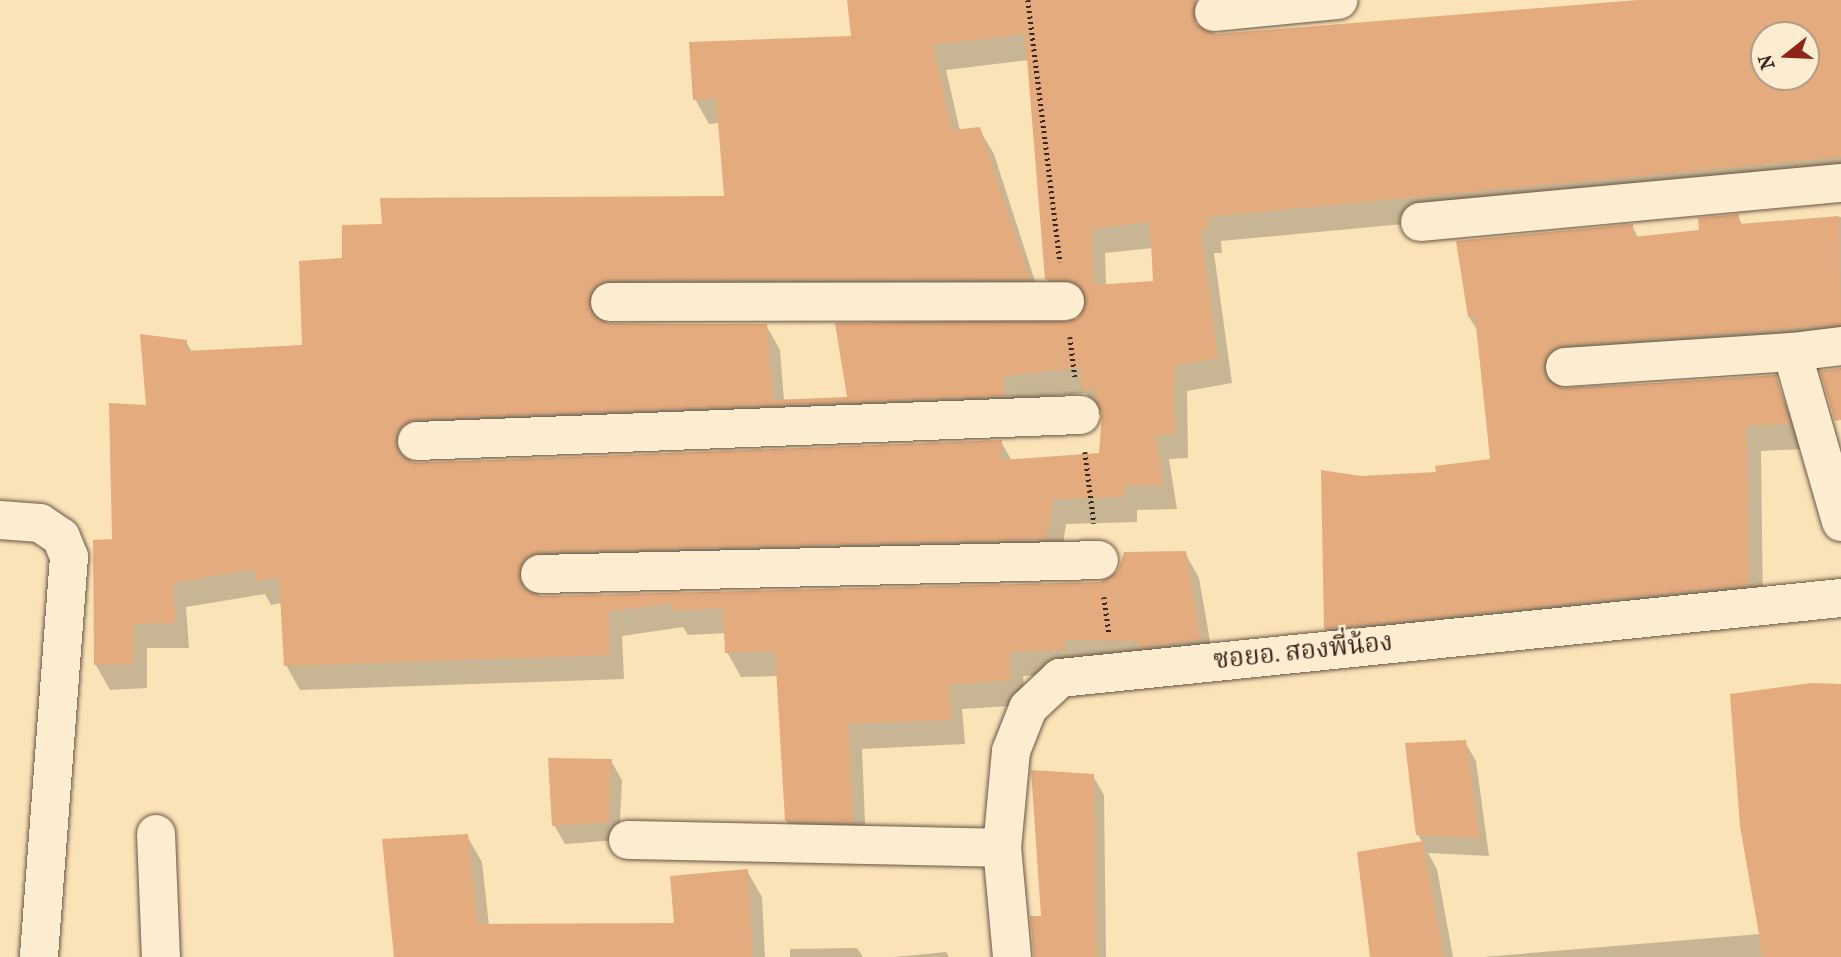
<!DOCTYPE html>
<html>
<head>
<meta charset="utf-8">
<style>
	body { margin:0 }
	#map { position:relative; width:1841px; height:957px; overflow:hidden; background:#fbe3b8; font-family:"IM FELL French Canon","Noto Serif Thai",serif }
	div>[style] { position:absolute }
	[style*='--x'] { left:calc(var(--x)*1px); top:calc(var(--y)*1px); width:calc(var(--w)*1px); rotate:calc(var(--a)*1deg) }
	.shadow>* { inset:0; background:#0003 }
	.building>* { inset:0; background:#e3ab7e }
	.path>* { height:4.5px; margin-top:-2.25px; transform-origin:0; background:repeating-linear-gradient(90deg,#382720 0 2px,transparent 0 5.5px) }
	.roads { filter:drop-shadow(0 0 2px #695646) drop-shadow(0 0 2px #695646) }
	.minor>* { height:38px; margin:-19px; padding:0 19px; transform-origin:19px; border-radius:19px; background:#fcedd1 }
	span { translate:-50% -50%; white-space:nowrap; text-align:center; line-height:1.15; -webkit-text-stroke:5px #fcedd1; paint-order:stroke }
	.street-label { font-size:26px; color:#382720 }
	.north { position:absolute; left:1750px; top:21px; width:70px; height:70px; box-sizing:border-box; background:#fcedd1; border:2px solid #ae9e8a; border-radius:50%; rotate:252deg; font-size:19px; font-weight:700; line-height:28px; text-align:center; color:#382720 }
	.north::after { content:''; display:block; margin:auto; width:24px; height:32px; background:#8f2418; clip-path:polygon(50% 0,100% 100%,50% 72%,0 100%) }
</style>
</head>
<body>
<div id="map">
	<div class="shadow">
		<i style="clip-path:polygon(evenodd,849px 0,1192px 0,1197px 42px,1657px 0,1841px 0,1841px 183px,1221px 241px,1222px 253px,1214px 253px,1232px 383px,1187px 391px,1188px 458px,1169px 459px,1177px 509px,1137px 510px,1137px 522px,1066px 524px,1060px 564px,534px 588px,540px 598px,1100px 584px,1185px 553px,1199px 578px,1214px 664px,1023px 676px,1026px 705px,962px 709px,965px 744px,862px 749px,866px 847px,801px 846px,787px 821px,779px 676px,741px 677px,727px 652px,726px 633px,688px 635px,683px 627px,622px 636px,624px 679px,300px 690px,286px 665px,282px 603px,271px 605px,265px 594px,186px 607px,189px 648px,147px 648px,147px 688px,110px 690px,96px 665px,148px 407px,186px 342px,192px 352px,304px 347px,344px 259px,384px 225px,726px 197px,720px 123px,709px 124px,695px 99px,853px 37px,849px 0,1764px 35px,1806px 35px,1806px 77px,1764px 77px,1764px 35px,849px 0,1029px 60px,1047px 279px,1061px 304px,1086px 306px,1078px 321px,849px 399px,784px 401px,780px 350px,766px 325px,604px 323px,604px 317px,1042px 303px,994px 154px,979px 129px,960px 131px,946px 70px,1029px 60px,849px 0,1153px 248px,1154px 283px,1106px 286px,1105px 253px,1153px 248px,849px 0,1086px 393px,1103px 414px,1100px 454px,1012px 461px,1001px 442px,410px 463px,412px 455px,1086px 393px)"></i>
		<i style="clip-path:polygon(1738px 216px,1743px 226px,1841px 217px,1841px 352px,1566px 374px,1560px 388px,1775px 377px,1803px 449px,1761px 451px,1763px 610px,1341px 654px,1326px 628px,1361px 478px,1437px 473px,1492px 460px,1479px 333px,1469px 317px,1632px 226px,1639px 239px,1701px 231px)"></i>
		<i style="clip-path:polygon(1841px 685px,1841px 957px,1483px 957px,1760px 934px)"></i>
		<i style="clip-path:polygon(1465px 742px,1476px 761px,1489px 856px,1428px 853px,1437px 869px,1453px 957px,1372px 957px,1423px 843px,1418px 835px)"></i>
		<i style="clip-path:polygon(611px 761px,622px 780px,619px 840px,565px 844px,554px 825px)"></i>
		<i style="clip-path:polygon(1093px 776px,1104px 795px,1106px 957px,1039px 957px,1043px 918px)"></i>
		<i style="clip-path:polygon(467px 836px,482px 862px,489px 926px,676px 924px,747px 871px,762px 897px,765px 957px,395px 957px)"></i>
		<i style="clip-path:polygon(857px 948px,863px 957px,790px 957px,790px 949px)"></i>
		<i style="clip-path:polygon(946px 952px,949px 957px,894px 957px)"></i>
	</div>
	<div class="building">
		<i style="clip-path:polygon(evenodd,847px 0,1196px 0,1196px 24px,1216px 34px,1638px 0,1841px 0,1841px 157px,1208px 217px,1209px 229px,1201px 229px,1218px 358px,1174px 366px,1175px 434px,1156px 435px,1164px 485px,1124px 485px,1124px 497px,1053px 499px,1047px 539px,539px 552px,521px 563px,521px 585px,541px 596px,1100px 582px,1118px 571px,1124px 552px,1186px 551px,1201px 640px,1139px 647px,1138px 641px,1065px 640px,1066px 650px,1010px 652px,1012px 680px,949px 685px,952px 720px,849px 724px,853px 823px,785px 821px,775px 651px,725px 653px,723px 608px,672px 611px,672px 603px,609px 611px,610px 655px,284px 666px,279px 577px,256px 581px,255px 569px,173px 583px,176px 623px,134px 624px,134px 664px,94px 665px,93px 540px,112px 539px,109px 403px,146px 405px,140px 334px,187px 340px,187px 351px,302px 345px,299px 261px,342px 258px,342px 225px,382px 224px,380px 198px,724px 196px,716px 98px,693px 100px,689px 42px,851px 36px,847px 0,1025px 34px,1045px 279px,1075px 282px,1083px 289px,1087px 302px,1077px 319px,835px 323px,847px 397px,773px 400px,767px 324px,610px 324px,592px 314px,591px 292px,610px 280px,1030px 279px,980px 127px,952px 130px,933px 45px,1025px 34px,847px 0,1764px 35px,1806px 35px,1806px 77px,1764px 77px,1764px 35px,847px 0,1150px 222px,1153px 281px,1094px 285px,1092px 229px,1150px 222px,847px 0,1080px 368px,1082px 390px,1094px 388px,1102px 413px,1099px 453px,1001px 460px,1002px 440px,418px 463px,406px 460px,395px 443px,398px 430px,416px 419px,1004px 396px,1004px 376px,1080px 368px)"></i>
		<i style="clip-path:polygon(1739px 214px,1739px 224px,1839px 216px,1841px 325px,1564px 345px,1552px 349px,1543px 368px,1547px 380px,1566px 389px,1776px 375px,1790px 424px,1747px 426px,1749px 585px,1324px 629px,1321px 470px,1361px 476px,1436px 472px,1435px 466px,1490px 459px,1475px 316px,1468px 317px,1456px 241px,1633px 224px,1633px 237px,1699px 230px,1698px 218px)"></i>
		<i style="clip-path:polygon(1841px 368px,1841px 420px,1835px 421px,1820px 371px)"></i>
		<i style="clip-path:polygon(1812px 683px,1841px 684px,1841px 957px,1763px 957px,1740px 826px,1730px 694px)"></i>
		<i style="clip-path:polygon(1466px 740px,1480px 838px,1416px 835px,1405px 743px)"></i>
		<i style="clip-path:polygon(548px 758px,612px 759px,609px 822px,552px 826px)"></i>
		<i style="clip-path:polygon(1031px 770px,1094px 774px,1097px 957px,1034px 957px,1030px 916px,1041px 916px)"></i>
		<i style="clip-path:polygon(468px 834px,478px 924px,674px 923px,670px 876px,748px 869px,753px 957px,394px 957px,382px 839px)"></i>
		<i style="clip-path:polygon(1423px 841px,1444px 957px,1370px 957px,1357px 852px)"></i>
	</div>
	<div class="path">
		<i style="--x:1028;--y:0;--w:264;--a:83"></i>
		<i style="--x:1070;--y:337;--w:40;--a:82.9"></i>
		<i style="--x:1085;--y:452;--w:72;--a:82.8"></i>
		<i style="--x:1104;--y:597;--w:37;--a:82"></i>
	</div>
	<div class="roads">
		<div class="minor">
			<i style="--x:1214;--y:12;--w:125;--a:-5.5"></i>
			<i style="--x:1420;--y:222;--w:423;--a:-5.3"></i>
			<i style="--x:610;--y:302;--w:455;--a:-0.1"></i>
			<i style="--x:1792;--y:352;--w:49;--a:-7"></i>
			<i style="--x:1565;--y:367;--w:227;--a:-3.8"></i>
			<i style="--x:1792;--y:352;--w:177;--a:73.9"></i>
			<i style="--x:417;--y:441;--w:664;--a:-2.25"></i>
			<i style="--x:0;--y:520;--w:40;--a:4.3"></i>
			<i style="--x:40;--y:523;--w:25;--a:34"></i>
			<i style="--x:61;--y:537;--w:22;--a:68"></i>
			<i style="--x:69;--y:557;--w:401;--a:94.3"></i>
			<i style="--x:540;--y:574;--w:559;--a:-1.43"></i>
			<i style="--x:156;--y:834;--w:123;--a:87.7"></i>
			<i style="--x:628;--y:840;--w:374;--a:1.2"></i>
			<i style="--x:1012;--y:957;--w:109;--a:-95.2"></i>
			<i style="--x:1002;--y:848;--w:97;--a:-84.7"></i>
			<i style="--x:1011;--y:751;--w:46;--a:-68.4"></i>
			<i style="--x:1028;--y:708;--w:44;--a:-43.2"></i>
			<i style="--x:1060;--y:678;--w:785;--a:-5.85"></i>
		</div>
	</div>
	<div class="street-label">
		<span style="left:1303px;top:651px;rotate:-6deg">ซอยอ. สองพี่น้อง</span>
	</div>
	<div class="north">N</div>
</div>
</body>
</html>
